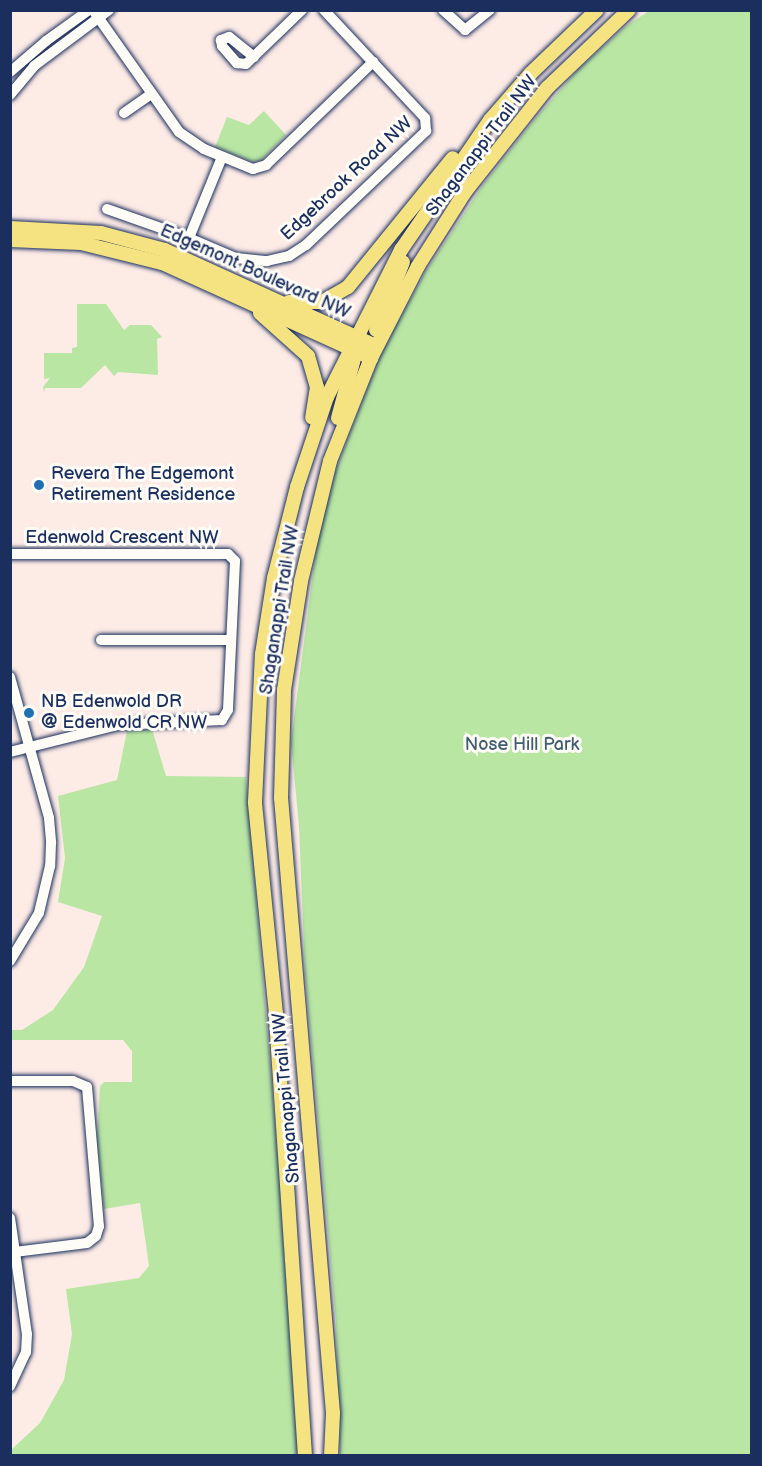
<!DOCTYPE html>
<html>
<head>
<meta charset="utf-8">
<style>
	body { margin:0 }
	#map { position:relative; width:762px; height:1466px; overflow:hidden; background:#fdebe6; font-family:"Balsamiq Sans",sans-serif }
	div>[style] { position:absolute }
	[style*='--x'] { left:calc(var(--x)*1px); top:calc(var(--y)*1px); width:calc(var(--w)*1px); rotate:calc(var(--a)*1deg) }
	.green>* { inset:0; background:#b9e6a3 }
	.roads { filter:drop-shadow(0 0 2px #1b2f5e) drop-shadow(0 0 2px #1b2f5e) }
	.minor>* { height:10px; margin:-5px; padding:0 5px; transform-origin:5px; border-radius:5px; background:#fdfcf7 }
	.major>* { height:14px; margin:-7px; padding:0 7px; transform-origin:7px; border-radius:7px; background:#f5e382 }
	.dots>* { width:16px; height:16px; translate:-50% -50%; box-sizing:border-box; border:3px solid #fdfcf7; border-radius:50% }
	span { translate:-50% -50%; white-space:nowrap; text-align:center; line-height:1.15; -webkit-text-stroke:6px #fdfcf7; paint-order:stroke }
	.street-label { font-size:18px; color:#1b2f5e }
	.poi-label { font-size:18px; color:#1b2f5e }
	.left { translate:0 -50%; text-align:left }
	.park-label { font-size:18px; color:#425d6f }
	.frame { position:absolute; inset:0; border:12px solid #1b2f5e; pointer-events:none }
</style>
</head>
<body>
<div id="map">
	<div class="green">
		<i style="clip-path:polygon(649px 11px,751px 11px,751px 1455px,340px 1456px,336px 1323px,305px 972px,299px 826px,291px 742px,318px 534px,336px 469px,381px 353px,426px 271px,483px 185px,538px 115px,579px 69px,626px 26px)"></i>
		<i style="clip-path:polygon(264px 111px,286px 135px,260px 161px,253px 162px,215px 147px,227px 117px,249px 125px)"></i>
		<i style="clip-path:polygon(77px 304px,106px 304px,124px 330px,130px 325px,151px 325px,162px 337px,157px 339px,158px 375px,118px 372px,114px 376px,105px 365px,81px 388px,45px 388px,44px 392px,43px 387px,50px 378px,44px 379px,44px 353px,72px 353px,72px 348px,77px 347px)"></i>
		<i style="clip-path:polygon(152px 729px,166px 776px,246px 777px,295px 1361px,298px 1455px,11px 1455px,11px 1450px,40px 1423px,64px 1380px,72px 1334px,66px 1289px,139px 1278px,149px 1266px,140px 1203px,104px 1209px,97px 1138px,100px 1086px,104px 1082px,132px 1082px,132px 1051px,123px 1040px,11px 1040px,11px 1030px,22px 1030px,53px 1010px,84px 967px,102px 916px,58px 902px,65px 858px,58px 796px,117px 780px,127px 731px)"></i>
	</div>
	<div class="roads">
		<div class="minor">
			<i style="--x:93;--y:10;--w:149;--a:54.8"></i>
			<i style="--x:179;--y:132;--w:30;--a:34"></i>
			<i style="--x:204;--y:149;--w:53;--a:22.2"></i>
			<i style="--x:253;--y:169;--w:14;--a:-17"></i>
			<i style="--x:266;--y:165;--w:149;--a:-43.9"></i>
			<i style="--x:443;--y:10;--w:30;--a:42"></i>
			<i style="--x:465;--y:30;--w:32;--a:-39"></i>
			<i style="--x:254;--y:57;--w:32;--a:-141"></i>
			<i style="--x:229;--y:37;--w:9;--a:159"></i>
			<i style="--x:221;--y:40;--w:6;--a:81"></i>
			<i style="--x:222;--y:46;--w:23;--a:49"></i>
			<i style="--x:237;--y:63;--w:9;--a:6"></i>
			<i style="--x:246;--y:64;--w:78;--a:-44"></i>
			<i style="--x:10;--y:72;--w:48;--a:-40.7"></i>
			<i style="--x:46;--y:41;--w:53;--a:-35.8"></i>
			<i style="--x:10;--y:95;--w:38;--a:-50"></i>
			<i style="--x:34;--y:66;--w:94;--a:-36.7"></i>
			<i style="--x:124;--y:113;--w:33;--a:-35"></i>
			<i style="--x:222;--y:157;--w:87;--a:112.2"></i>
			<i style="--x:189;--y:238;--w:51;--a:23.1"></i>
			<i style="--x:236;--y:258;--w:31;--a:6"></i>
			<i style="--x:267;--y:261;--w:23;--a:-13"></i>
			<i style="--x:289;--y:256;--w:20;--a:-33"></i>
			<i style="--x:306;--y:245;--w:166;--a:-43.5"></i>
			<i style="--x:426;--y:131;--w:13;--a:-94"></i>
			<i style="--x:425;--y:118;--w:148;--a:-133.1"></i>
			<i style="--x:107;--y:209;--w:87;--a:19.5"></i>
			<i style="--x:10;--y:554;--w:218;--a:0"></i>
			<i style="--x:228;--y:554;--w:10;--a:45"></i>
			<i style="--x:235;--y:561;--w:149;--a:92.7"></i>
			<i style="--x:228;--y:710;--w:12;--a:121"></i>
			<i style="--x:222;--y:720;--w:104;--a:177.2"></i>
			<i style="--x:118;--y:725;--w:111;--a:166"></i>
			<i style="--x:101;--y:640;--w:130;--a:0"></i>
			<i style="--x:10;--y:677;--w:146;--a:74.5"></i>
			<i style="--x:49;--y:818;--w:25;--a:85"></i>
			<i style="--x:51;--y:843;--w:23;--a:92"></i>
			<i style="--x:50;--y:866;--w:48;--a:103.2"></i>
			<i style="--x:39;--y:913;--w:56;--a:121.1"></i>
			<i style="--x:10;--y:1081;--w:63;--a:0"></i>
			<i style="--x:73;--y:1081;--w:15;--a:23"></i>
			<i style="--x:87;--y:1087;--w:140;--a:85.1"></i>
			<i style="--x:99;--y:1226;--w:10;--a:107"></i>
			<i style="--x:96;--y:1236;--w:11;--a:142"></i>
			<i style="--x:87;--y:1243;--w:73;--a:172.9"></i>
			<i style="--x:10;--y:1218;--w:117;--a:81.7"></i>
			<i style="--x:27;--y:1334;--w:18;--a:93"></i>
			<i style="--x:26;--y:1352;--w:38;--a:115"></i>
		</div>
		<div class="major">
			<i style="--x:10;--y:228;--w:91;--a:3.1"></i>
			<i style="--x:101;--y:233;--w:66;--a:14.9"></i>
			<i style="--x:165;--y:250;--w:232;--a:24.5"></i>
			<i style="--x:10;--y:240;--w:71;--a:2.4"></i>
			<i style="--x:81;--y:243;--w:83;--a:13.9"></i>
			<i style="--x:162;--y:263;--w:230;--a:24.4"></i>
			<i style="--x:289;--y:302;--w:33;--a:0"></i>
			<i style="--x:322;--y:302;--w:30;--a:-30"></i>
			<i style="--x:348;--y:287;--w:166;--a:-50.9"></i>
			<i style="--x:260;--y:313;--w:64;--a:41.9"></i>
			<i style="--x:308;--y:356;--w:32;--a:74"></i>
			<i style="--x:317;--y:387;--w:31;--a:99"></i>
			<i style="--x:376;--y:330;--w:73;--a:-68.3"></i>
			<i style="--x:338;--y:418;--w:77;--a:-74.9"></i>
			<i style="--x:305;--y:1456;--w:443;--a:-93.8"></i>
			<i style="--x:276;--y:1014;--w:213;--a:-95.7"></i>
			<i style="--x:255;--y:802;--w:148;--a:-87.3"></i>
			<i style="--x:262;--y:654;--w:77;--a:-81"></i>
			<i style="--x:274;--y:578;--w:94;--a:-75.8"></i>
			<i style="--x:297;--y:487;--w:95;--a:-71.6"></i>
			<i style="--x:327;--y:397;--w:165;--a:-63.3"></i>
			<i style="--x:401;--y:250;--w:158;--a:-55.6"></i>
			<i style="--x:490;--y:120;--w:62;--a:-48.9"></i>
			<i style="--x:531;--y:73;--w:91;--a:-43.7"></i>
			<i style="--x:331;--y:1456;--w:43;--a:-87.3"></i>
			<i style="--x:333;--y:1413;--w:617;--a:-94.83"></i>
			<i style="--x:281;--y:798;--w:108;--a:-88.4"></i>
			<i style="--x:284;--y:690;--w:110;--a:-81.1"></i>
			<i style="--x:301;--y:581;--w:123;--a:-76.4"></i>
			<i style="--x:330;--y:461;--w:111;--a:-68.3"></i>
			<i style="--x:371;--y:358;--w:103;--a:-62.9"></i>
			<i style="--x:418;--y:266;--w:88;--a:-57.6"></i>
			<i style="--x:465;--y:192;--w:132;--a:-51.7"></i>
			<i style="--x:547;--y:88;--w:113;--a:-43.6"></i>
		</div>
	</div>
	<div class="dots">
		<i style="left:39px;top:485px;background:#1f6fb2"></i>
		<i style="left:29px;top:713px;background:#1f6fb2"></i>
	</div>
	<div class="street-label">
		<span style="left:482px;top:146px;rotate:-53deg">Shaganappi Trail NW</span>
		<span style="left:347px;top:179px;rotate:-43deg">Edgebrook Road NW</span>
		<span style="left:255px;top:272px;rotate:24deg">Edgemont Boulevard NW</span>
		<span style="left:122px;top:538px">Edenwold Crescent NW</span>
		<span style="left:280px;top:610px;rotate:-81deg">Shaganappi Trail NW</span>
		<span style="left:287px;top:1098px;rotate:-95deg">Shaganappi Trail NW</span>
	</div>
	<div class="poi-label">
		<span class="left" style="left:51px;top:485px">Revera The Edgemont<br>Retirement Residence</span>
		<span class="left" style="left:41px;top:713px">NB Edenwold DR<br>@ Edenwold CR NW</span>
	</div>
	<div class="park-label">
		<span style="left:522px;top:745px">Nose Hill Park</span>
	</div>
	<div class="frame"></div>
</div>
</body>
</html>
